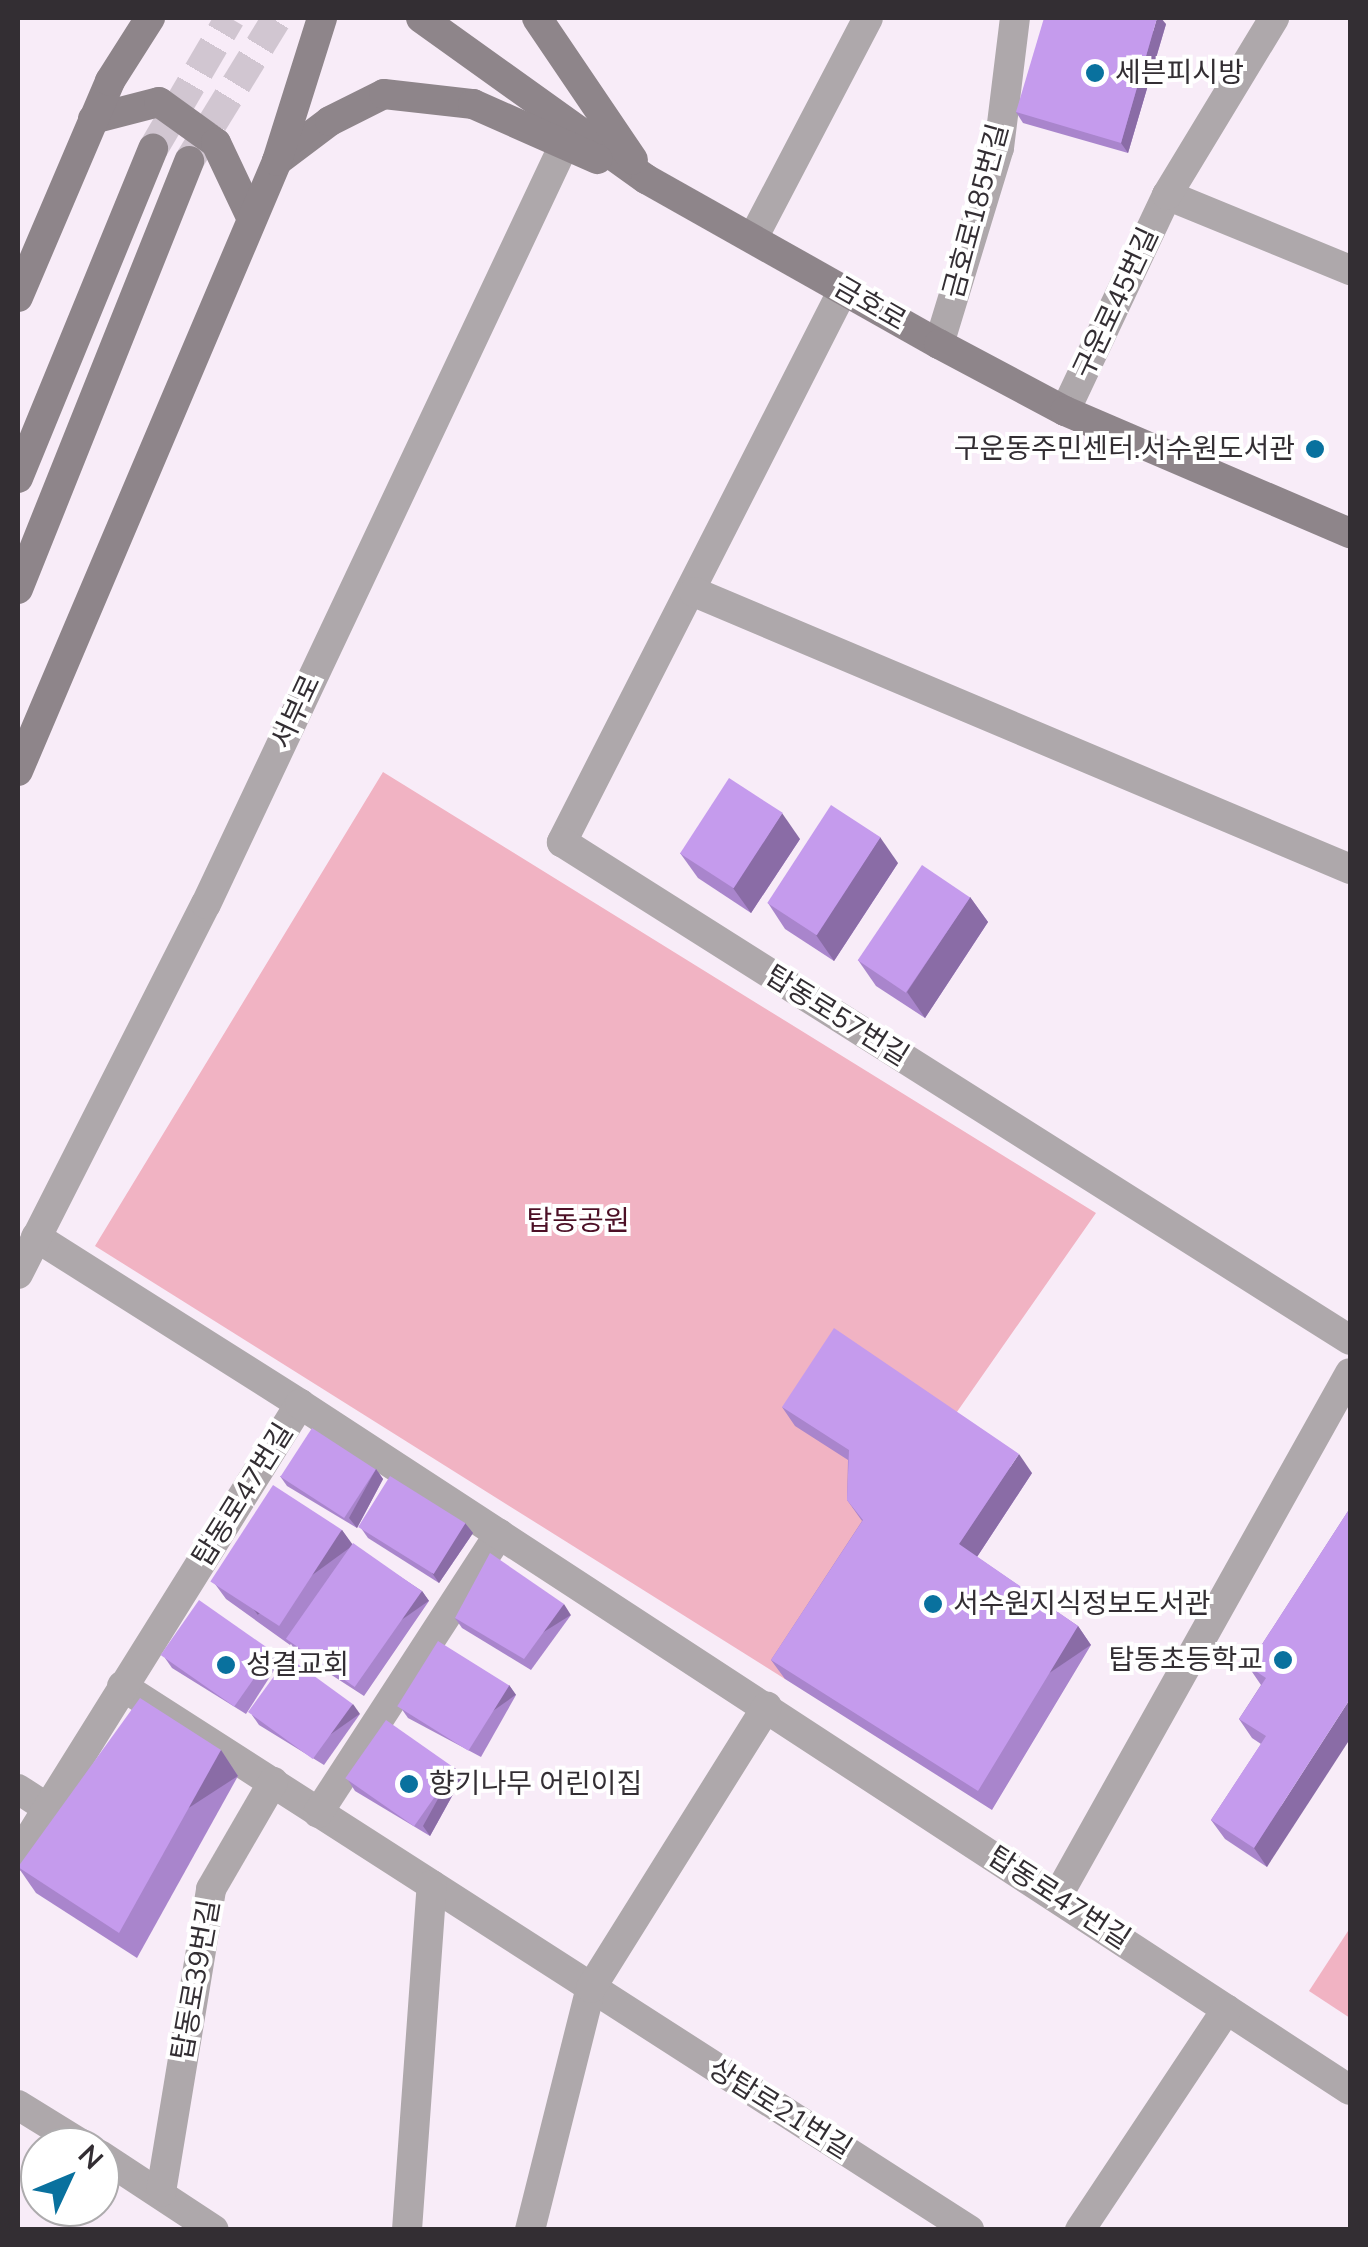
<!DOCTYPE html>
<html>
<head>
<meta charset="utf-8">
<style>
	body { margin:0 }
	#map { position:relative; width:1368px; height:2247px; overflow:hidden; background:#f8ecf8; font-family:"Nunito Sans","Noto Sans KR",sans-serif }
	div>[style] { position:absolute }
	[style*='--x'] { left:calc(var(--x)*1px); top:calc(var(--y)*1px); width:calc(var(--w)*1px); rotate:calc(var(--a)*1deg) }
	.green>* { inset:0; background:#f1b3c3 }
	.secondary-tunnel>* { height:30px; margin-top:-15px; transform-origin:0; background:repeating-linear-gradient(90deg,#d1c6d1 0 30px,transparent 0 45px) }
	.street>* { height:30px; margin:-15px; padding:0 15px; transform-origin:15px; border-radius:15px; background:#aea8ab }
	.secondary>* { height:30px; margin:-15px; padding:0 15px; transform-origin:15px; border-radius:15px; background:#8e858a }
	.wall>* { inset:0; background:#a985cc }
	.shaded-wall>* { inset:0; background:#8a6ca6; transform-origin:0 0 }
	.building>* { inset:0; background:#c59bed; transform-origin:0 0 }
	.dots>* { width:28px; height:28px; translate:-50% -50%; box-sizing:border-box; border:5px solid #fff; border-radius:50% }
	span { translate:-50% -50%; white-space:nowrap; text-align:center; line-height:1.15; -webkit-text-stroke:8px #fff; paint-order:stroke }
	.poi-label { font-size:28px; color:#332e33 }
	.left { translate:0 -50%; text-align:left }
	.right { translate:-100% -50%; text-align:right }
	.street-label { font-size:28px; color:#332e33 }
	.park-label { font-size:28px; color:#4c1026 }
	.frame { position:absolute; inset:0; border:20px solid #332e33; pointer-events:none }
	.north { position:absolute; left:20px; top:2127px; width:100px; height:100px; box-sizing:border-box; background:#fff; border:2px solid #adabad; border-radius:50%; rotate:46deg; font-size:28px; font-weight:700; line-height:40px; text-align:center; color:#332e33 }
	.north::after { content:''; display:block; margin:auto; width:35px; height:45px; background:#09719e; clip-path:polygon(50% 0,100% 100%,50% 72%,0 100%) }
</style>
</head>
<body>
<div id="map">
	<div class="green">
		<i style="clip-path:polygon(383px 772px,1096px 1213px,952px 1419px,862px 1469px,876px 1539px,785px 1679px,95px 1246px)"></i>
		<i style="clip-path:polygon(1350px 1928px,1350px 2018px,1309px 1991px)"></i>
	</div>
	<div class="secondary-tunnel">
		<i style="--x:153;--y:149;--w:152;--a:-59.6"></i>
		<i style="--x:189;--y:161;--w:168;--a:-58.4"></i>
	</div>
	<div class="street">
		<i style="--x:1167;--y:195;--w:198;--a:22.3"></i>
		<i style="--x:753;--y:238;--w:248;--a:-62.4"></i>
		<i style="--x:844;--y:288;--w:622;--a:116.98"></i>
		<i style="--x:562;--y:842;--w:932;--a:32.29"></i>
		<i style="--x:939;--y:344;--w:205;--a:-73"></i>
		<i style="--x:999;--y:148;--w:131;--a:-83"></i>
		<i style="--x:1065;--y:411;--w:239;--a:-64.7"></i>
		<i style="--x:1167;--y:195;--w:207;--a:-58.8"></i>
		<i style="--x:694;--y:592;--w:712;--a:22.89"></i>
		<i style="--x:36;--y:1237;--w:312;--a:32.3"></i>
		<i style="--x:18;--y:1274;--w:415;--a:-63.1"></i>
		<i style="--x:206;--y:904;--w:839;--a:-64.75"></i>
		<i style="--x:122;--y:1686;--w:1007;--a:32.71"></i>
		<i style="--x:18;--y:1789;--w:37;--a:33"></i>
		<i style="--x:318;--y:1813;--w:333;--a:-57"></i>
		<i style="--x:18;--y:1856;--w:533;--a:-58.04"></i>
		<i style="--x:300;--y:1404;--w:1254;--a:33.16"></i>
		<i style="--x:1057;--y:1897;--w:600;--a:-60.79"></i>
		<i style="--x:18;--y:2105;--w:80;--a:31.7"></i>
		<i style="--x:100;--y:2155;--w:136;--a:33.3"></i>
		<i style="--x:161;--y:2192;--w:307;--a:-80.6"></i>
		<i style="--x:211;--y:1889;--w:124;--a:-59.9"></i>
		<i style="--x:407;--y:2230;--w:346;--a:-85.9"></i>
		<i style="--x:530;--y:2230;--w:250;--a:-75.9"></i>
		<i style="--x:591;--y:1988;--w:332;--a:-58"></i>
		<i style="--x:1080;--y:2230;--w:265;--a:-56.4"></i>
	</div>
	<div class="secondary">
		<i style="--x:421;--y:18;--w:277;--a:35.6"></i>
		<i style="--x:646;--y:179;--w:336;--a:29.4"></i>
		<i style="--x:939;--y:344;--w:143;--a:28"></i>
		<i style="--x:1065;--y:411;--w:310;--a:23.2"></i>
		<i style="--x:537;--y:18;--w:171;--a:55.9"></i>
		<i style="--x:93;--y:119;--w:68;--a:-14.4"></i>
		<i style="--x:159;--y:102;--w:70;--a:35.7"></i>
		<i style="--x:216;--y:143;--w:82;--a:64.7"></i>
		<i style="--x:277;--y:161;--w:66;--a:-37"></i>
		<i style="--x:330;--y:121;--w:60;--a:-26.6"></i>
		<i style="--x:384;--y:94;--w:90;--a:6.4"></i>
		<i style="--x:473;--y:104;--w:136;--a:23.9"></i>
		<i style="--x:18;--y:297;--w:235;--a:-66.9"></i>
		<i style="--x:110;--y:81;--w:75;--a:-57.6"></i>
		<i style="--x:18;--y:478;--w:356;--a:-67.7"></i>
		<i style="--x:18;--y:589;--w:461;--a:-68.2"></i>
		<i style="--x:18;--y:771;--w:663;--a:-66.99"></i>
		<i style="--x:277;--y:161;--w:150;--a:-72.5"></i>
	</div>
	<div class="wall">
		<i style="clip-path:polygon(1166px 24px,1128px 153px,1023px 123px,1016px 112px)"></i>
		<i style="clip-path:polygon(800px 839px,751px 913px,698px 878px,680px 853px)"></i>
		<i style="clip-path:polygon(898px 863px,834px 961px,785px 929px,768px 903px)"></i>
		<i style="clip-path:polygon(970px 897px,988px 922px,925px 1018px,876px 986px,858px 960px)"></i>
		<i style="clip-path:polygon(782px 1407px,1032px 1473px,977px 1557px,1078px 1626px,1091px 1645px,992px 1810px,785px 1679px,771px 1660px,862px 1521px,847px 1500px,848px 1460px,795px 1426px)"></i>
		<i style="clip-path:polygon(376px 1469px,383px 1479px,357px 1528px,287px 1486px,280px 1476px)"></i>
		<i style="clip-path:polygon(1350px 1508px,1267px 1867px,1225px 1839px,1211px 1820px,1261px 1744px,1252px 1738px,1239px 1719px,1261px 1685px,1248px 1666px)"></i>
		<i style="clip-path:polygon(465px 1523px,473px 1533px,439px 1583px,368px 1538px,361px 1528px)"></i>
		<i style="clip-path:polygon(342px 1530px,352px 1545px,422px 1591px,429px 1601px,364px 1696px,296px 1652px,291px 1644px,290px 1645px,226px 1599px,215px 1584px)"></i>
		<i style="clip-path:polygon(571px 1615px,531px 1670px,462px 1628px,455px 1618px)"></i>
		<i style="clip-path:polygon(273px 1651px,280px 1661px,246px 1714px,172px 1668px,165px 1658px)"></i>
		<i style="clip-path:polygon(509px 1685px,516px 1695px,481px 1757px,408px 1718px,401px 1708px)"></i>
		<i style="clip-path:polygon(360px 1714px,324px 1765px,259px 1725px,252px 1715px)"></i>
		<i style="clip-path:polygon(221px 1750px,238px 1776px,137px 1958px,36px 1893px,18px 1867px)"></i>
		<i style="clip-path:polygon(455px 1768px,462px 1778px,430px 1836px,355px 1791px,348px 1780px)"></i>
	</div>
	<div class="shaded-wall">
		<i style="clip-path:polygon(1157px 18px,1161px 18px,1166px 24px,1128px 153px,1121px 143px)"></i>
		<i style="clip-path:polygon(782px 813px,800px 839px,751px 913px,733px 888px)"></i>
		<i style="clip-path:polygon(880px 837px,898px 863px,834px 961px,816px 935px)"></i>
		<i style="clip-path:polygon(970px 897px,988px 922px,925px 1018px,907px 992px)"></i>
		<i style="clip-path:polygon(1019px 1454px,1032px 1473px,973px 1563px,959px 1544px)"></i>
		<i style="clip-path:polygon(376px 1469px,383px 1479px,357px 1528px,349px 1518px)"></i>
		<i style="clip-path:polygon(465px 1523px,473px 1533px,439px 1583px,432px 1573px)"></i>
		<i style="left:342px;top:1530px;width:19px;height:118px;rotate:54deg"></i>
		<i style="left:422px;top:1591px;width:12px;height:115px;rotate:55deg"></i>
		<i style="left:564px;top:1604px;width:13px;height:68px;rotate:58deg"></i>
		<i style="left:1078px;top:1626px;width:23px;height:193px;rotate:56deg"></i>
		<i style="left:273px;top:1651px;width:12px;height:63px;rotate:55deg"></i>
		<i style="left:509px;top:1685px;width:12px;height:71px;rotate:55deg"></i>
		<i style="clip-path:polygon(1350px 1699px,1350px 1739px,1267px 1867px,1254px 1848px)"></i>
		<i style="left:353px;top:1704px;width:12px;height:62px;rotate:55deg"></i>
		<i style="left:221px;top:1750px;width:31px;height:210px;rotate:57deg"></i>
		<i style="clip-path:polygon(455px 1768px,462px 1778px,430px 1836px,423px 1826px)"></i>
	</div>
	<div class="building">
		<i style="clip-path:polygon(1044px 18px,1157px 18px,1121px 143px,1016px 112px)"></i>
		<i style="left:729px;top:778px;width:64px;height:90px;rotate:33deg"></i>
		<i style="left:831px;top:805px;width:59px;height:117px;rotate:33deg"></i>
		<i style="left:922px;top:865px;width:58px;height:115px;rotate:34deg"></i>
		<i style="clip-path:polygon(834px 1328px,1019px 1454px,959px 1544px,1078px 1626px,978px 1791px,771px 1660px,863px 1520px,847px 1500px,849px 1450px,782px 1407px)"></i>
		<i style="left:312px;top:1428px;width:76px;height:58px;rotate:33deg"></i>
		<i style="left:390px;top:1476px;width:89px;height:60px;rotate:32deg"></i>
		<i style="left:273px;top:1485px;width:82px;height:115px;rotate:33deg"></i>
		<i style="clip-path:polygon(1350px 1508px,1350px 1699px,1254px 1848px,1211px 1820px,1266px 1736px,1239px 1719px,1266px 1678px,1248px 1666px)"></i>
		<i style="left:353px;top:1543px;width:84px;height:117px;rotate:35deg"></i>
		<i style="clip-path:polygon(490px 1553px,564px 1604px,524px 1659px,455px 1618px)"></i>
		<i style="left:199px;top:1600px;width:90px;height:67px;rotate:35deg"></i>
		<i style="left:438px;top:1641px;width:84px;height:77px;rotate:32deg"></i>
		<i style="left:288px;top:1657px;width:80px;height:68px;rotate:36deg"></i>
		<i style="clip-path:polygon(140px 1698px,221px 1750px,119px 1933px,18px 1867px)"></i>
		<i style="left:386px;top:1720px;width:84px;height:71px;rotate:35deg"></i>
	</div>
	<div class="dots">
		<i style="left:1095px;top:73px;background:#09719e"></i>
		<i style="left:1315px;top:449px;background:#09719e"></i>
		<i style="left:933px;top:1604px;background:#09719e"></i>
		<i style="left:1283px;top:1660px;background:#09719e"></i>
		<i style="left:226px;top:1665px;background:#09719e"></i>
		<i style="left:409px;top:1784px;background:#09719e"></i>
	</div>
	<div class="poi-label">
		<span class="left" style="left:1115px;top:73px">세븐피시방</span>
		<span class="right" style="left:1295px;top:449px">구운동주민센터.서수원도서관</span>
		<span class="left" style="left:953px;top:1604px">서수원지식정보도서관</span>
		<span class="right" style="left:1263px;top:1660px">탑동초등학교</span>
		<span class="left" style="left:246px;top:1665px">성결교회</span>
		<span class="left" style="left:429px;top:1784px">향기나무 어린이집</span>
	</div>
	<div class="street-label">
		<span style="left:976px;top:211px;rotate:-75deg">금호로185번길</span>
		<span style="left:1116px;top:303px;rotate:-65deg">구운로45번길</span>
		<span style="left:870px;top:304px;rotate:30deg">금호로</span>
		<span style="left:296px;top:712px;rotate:-65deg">서부로</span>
		<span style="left:837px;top:1016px;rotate:32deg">탑동로57번길</span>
		<span style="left:243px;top:1495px;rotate:-58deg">탑동로47번길</span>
		<span style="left:1059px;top:1898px;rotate:33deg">탑동로47번길</span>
		<span style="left:196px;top:1980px;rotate:-80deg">탑동로39번길</span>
		<span style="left:780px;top:2109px;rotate:32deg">상탑로21번길</span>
	</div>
	<div class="park-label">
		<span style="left:578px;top:1221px">탑동공원</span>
	</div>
	<div class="frame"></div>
	<div class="north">N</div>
</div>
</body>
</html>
